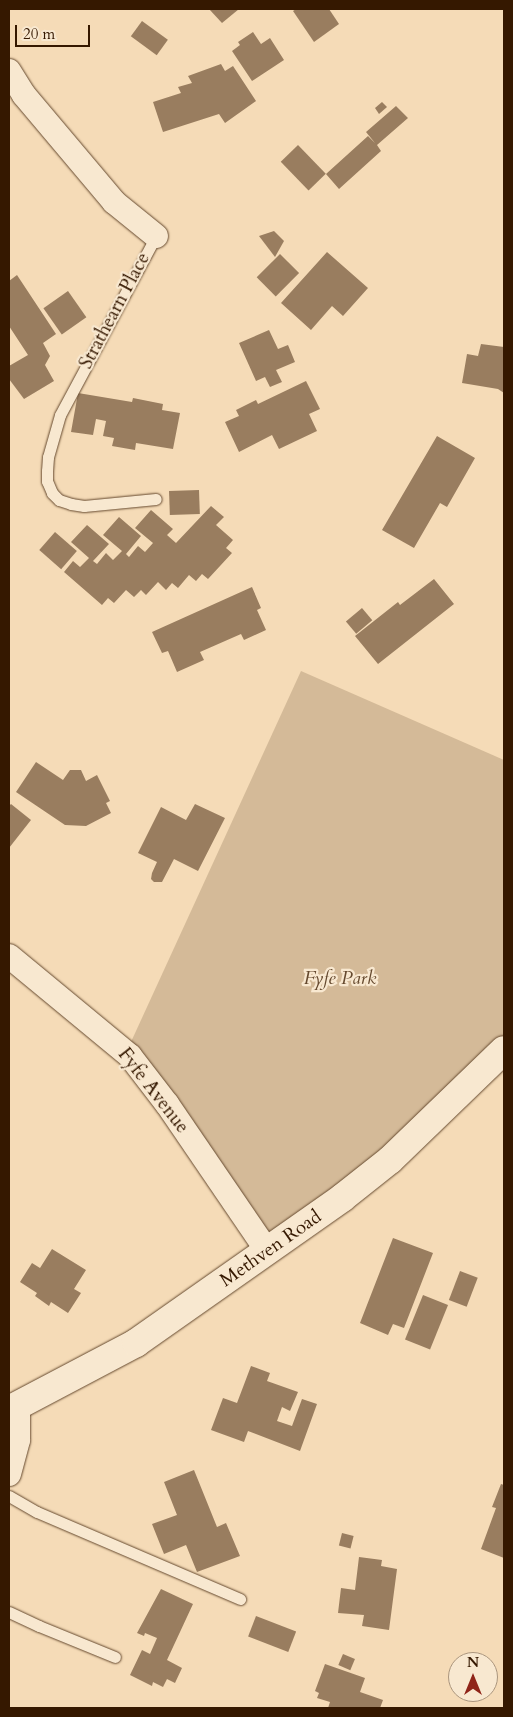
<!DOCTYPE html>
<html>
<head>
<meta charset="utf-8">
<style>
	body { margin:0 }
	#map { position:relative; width:513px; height:1717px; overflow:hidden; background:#f5dbb7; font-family:Cardo,serif }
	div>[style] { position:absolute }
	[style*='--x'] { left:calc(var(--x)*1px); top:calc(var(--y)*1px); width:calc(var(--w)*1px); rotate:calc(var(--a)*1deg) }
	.green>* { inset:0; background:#d4ba98 }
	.building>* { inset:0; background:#997d5f; transform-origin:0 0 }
	.roads { filter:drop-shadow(0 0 1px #65492e) drop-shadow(0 0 1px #65492e) }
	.lane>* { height:11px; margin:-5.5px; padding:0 5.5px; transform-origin:5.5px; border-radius:5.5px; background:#f8e8d0 }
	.street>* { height:24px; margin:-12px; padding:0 12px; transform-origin:12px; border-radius:12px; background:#f8e8d0 }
	.secondary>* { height:28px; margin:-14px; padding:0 14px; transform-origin:14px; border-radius:14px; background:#f8e8d0 }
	span { translate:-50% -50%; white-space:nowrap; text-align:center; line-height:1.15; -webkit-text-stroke:4.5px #f8e8d0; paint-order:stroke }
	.street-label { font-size:19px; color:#351800 }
	.park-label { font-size:19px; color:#65492e; font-style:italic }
	.frame { position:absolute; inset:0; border:10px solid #351800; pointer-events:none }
	.north { position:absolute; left:448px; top:1652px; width:50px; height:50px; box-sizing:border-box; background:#f8e8d0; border:1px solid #aa957d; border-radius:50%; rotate:0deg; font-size:14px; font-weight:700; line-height:20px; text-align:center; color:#351800 }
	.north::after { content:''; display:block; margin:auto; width:18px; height:22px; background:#8f2418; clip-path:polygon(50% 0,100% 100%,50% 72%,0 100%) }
	.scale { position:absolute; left:15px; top:25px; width:75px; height:22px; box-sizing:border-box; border:2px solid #351800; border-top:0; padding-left:6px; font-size:15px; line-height:18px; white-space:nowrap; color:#351800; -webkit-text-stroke:4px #f8e8d0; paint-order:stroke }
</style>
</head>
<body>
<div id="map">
	<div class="green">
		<i style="clip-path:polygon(301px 671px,504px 760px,504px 1047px,264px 1253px,125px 1055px)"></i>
	</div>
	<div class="building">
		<i style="clip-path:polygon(209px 9px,239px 9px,222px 23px)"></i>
		<i style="clip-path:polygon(296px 9px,329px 9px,339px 24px,314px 42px,293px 11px)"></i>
		<i style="left:142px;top:21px;width:32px;height:19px;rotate:36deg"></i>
		<i style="clip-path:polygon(253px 32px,261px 44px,270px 38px,284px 60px,252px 81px,232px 51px,240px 45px,238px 42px)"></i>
		<i style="clip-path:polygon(221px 64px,225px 71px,233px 66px,256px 101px,225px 123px,219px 114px,163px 132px,153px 102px,181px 93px,178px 87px,192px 83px,188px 76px)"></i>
		<i style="clip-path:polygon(382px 102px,387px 107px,379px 114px,375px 108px)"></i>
		<i style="clip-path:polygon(396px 106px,408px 118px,377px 145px,381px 151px,339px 189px,326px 174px,368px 136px,375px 143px,366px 132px)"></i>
		<i style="left:298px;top:145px;width:40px;height:24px;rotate:46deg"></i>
		<i style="clip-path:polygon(274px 231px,284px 241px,275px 257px,259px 236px)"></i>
		<i style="clip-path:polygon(327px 252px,368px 288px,343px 316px,332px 306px,311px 330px,281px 303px)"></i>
		<i style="left:280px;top:254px;width:27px;height:33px;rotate:45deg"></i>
		<i style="clip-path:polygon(17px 275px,56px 334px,43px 343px,50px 356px,45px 365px,54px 381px,24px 399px,9px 379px,9px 366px,28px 355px,9px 326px,9px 281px)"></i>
		<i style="left:68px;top:291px;width:32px;height:30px;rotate:55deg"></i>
		<i style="clip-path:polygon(269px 330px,278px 349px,288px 345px,295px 362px,276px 370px,282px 382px,270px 387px,265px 377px,256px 381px,239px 343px)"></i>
		<i style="clip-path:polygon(481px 344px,504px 347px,504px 393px,498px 389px,462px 383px,467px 354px,478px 356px)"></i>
		<i style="clip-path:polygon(306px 381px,320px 409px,309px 414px,317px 431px,279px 449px,272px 435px,239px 452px,225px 422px,239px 416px,236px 410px,256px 400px,258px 404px)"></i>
		<i style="clip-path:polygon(78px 393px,132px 402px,133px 398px,163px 404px,162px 410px,180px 413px,173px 449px,136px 443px,135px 450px,112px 446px,114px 438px,103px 436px,106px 421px,96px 419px,93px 435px,71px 432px)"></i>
		<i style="clip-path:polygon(437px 436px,475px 458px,447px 507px,440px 503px,414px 548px,382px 530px)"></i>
		<i style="left:199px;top:490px;width:24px;height:30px;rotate:88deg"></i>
		<i style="clip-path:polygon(211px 506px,224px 517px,216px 525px,233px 540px,226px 548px,232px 553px,208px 579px,202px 574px,196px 581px,189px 575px,178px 588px,172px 583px,166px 590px,158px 582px,146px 595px,141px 590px,134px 597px,126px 590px,114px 603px,108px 598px,102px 605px,64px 572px,73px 561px,80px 567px,89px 558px,71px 542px,87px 525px,109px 544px,93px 561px,97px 564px,106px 553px,113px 560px,122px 551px,103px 535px,119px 517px,141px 536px,126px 554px,129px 557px,138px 546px,145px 552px,153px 543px,135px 528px,151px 510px,173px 529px,167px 535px,176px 543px)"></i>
		<i style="left:55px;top:532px;width:29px;height:24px;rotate:41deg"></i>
		<i style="clip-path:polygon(434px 579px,454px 604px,378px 664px,355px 636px,398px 602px,400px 605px)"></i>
		<i style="clip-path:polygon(252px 587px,261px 608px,257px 610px,266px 630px,244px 640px,241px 634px,200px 652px,204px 660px,177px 672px,168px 651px,162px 653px,152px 632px)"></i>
		<i style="left:362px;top:608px;width:16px;height:21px;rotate:50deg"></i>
		<i style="clip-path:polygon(36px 762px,63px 780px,70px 770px,81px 770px,86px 781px,97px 775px,110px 801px,106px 803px,111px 813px,86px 826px,65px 825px,16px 792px)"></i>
		<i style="clip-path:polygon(11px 804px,31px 820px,9px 848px,9px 806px)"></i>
		<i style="clip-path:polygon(195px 804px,225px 818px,198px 871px,174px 859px,162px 882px,154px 882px,151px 879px,152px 873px,157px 862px,138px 853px,161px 807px,186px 820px)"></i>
		<i style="clip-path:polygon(393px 1238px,433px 1253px,404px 1328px,393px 1324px,388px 1335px,360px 1323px)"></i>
		<i style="clip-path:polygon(52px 1249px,86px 1270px,74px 1289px,81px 1293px,68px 1313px,51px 1302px,49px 1306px,35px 1296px,37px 1293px,20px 1282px,32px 1263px,40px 1268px)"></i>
		<i style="left:460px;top:1271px;width:19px;height:31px;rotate:21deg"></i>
		<i style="left:423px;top:1295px;width:27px;height:48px;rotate:22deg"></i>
		<i style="clip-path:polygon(251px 1366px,270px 1373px,267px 1381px,298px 1392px,290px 1411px,282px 1407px,277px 1421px,292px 1426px,302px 1399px,317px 1404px,300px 1451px,248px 1431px,244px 1442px,211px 1430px,223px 1398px,237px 1403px)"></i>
		<i style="clip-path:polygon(194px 1470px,217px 1527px,226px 1523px,240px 1556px,197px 1572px,186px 1545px,164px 1554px,152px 1524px,177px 1515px,164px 1482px)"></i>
		<i style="clip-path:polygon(501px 1484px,504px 1485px,504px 1558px,481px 1549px,496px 1508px,492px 1507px)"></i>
		<i style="left:342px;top:1533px;width:12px;height:13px;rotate:14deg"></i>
		<i style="clip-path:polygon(359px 1557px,382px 1560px,381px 1566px,397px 1569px,389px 1630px,362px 1626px,364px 1615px,338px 1613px,341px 1588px,355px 1590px)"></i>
		<i style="clip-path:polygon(161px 1589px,193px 1604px,167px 1660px,182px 1668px,175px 1683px,167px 1679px,163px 1687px,153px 1682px,152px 1686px,130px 1675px,142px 1650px,150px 1654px,157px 1638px,145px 1633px,144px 1636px,137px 1633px)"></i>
		<i style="left:256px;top:1616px;width:43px;height:22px;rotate:21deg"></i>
		<i style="left:343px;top:1654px;width:13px;height:12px;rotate:23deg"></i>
		<i style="clip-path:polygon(325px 1664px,365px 1678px,360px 1692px,383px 1700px,380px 1708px,328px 1708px,330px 1702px,317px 1698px,319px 1693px,315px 1691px)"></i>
	</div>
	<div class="roads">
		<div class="lane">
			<i style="--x:156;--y:236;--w:203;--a:118.2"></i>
			<i style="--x:60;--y:415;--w:44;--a:105.9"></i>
			<i style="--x:48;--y:457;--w:14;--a:94"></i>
			<i style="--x:47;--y:471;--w:10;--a:90"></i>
			<i style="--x:47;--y:481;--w:13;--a:67"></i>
			<i style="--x:52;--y:493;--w:10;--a:45"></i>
			<i style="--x:59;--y:500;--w:13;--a:18"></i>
			<i style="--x:71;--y:504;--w:13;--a:9"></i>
			<i style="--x:84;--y:506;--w:72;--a:-5.6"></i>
			<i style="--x:9;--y:1496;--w:32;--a:30"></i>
			<i style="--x:37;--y:1512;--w:221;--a:23.2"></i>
			<i style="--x:9;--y:1612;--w:33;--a:25"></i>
			<i style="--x:39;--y:1626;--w:82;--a:22.2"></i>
		</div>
		<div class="street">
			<i style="--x:9;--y:71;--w:28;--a:58"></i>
			<i style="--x:24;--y:95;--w:140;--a:49.9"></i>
			<i style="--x:114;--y:202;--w:54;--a:39"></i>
			<i style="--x:9;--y:956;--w:157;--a:39.6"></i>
			<i style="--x:130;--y:1056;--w:61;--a:52.4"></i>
			<i style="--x:167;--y:1104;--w:179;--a:55.7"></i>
			<i style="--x:9;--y:1474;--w:35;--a:-75"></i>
			<i style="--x:18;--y:1440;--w:34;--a:-90"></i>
		</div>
		<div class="secondary">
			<i style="--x:9;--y:1410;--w:144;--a:-27.8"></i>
			<i style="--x:136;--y:1343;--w:252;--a:-35.1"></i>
			<i style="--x:342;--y:1198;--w:61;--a:-38.4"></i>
			<i style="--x:390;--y:1160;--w:158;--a:-44"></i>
		</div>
	</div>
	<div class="street-label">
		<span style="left:115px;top:311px;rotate:-62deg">Strathearn Place</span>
		<span style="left:153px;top:1091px;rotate:52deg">Fyfe Avenue</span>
		<span style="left:271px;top:1249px;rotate:-35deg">Methven Road</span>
	</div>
	<div class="park-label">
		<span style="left:340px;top:979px">Fyfe Park</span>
	</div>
	<div class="frame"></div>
	<div class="north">N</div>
	<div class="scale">20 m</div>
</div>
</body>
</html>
